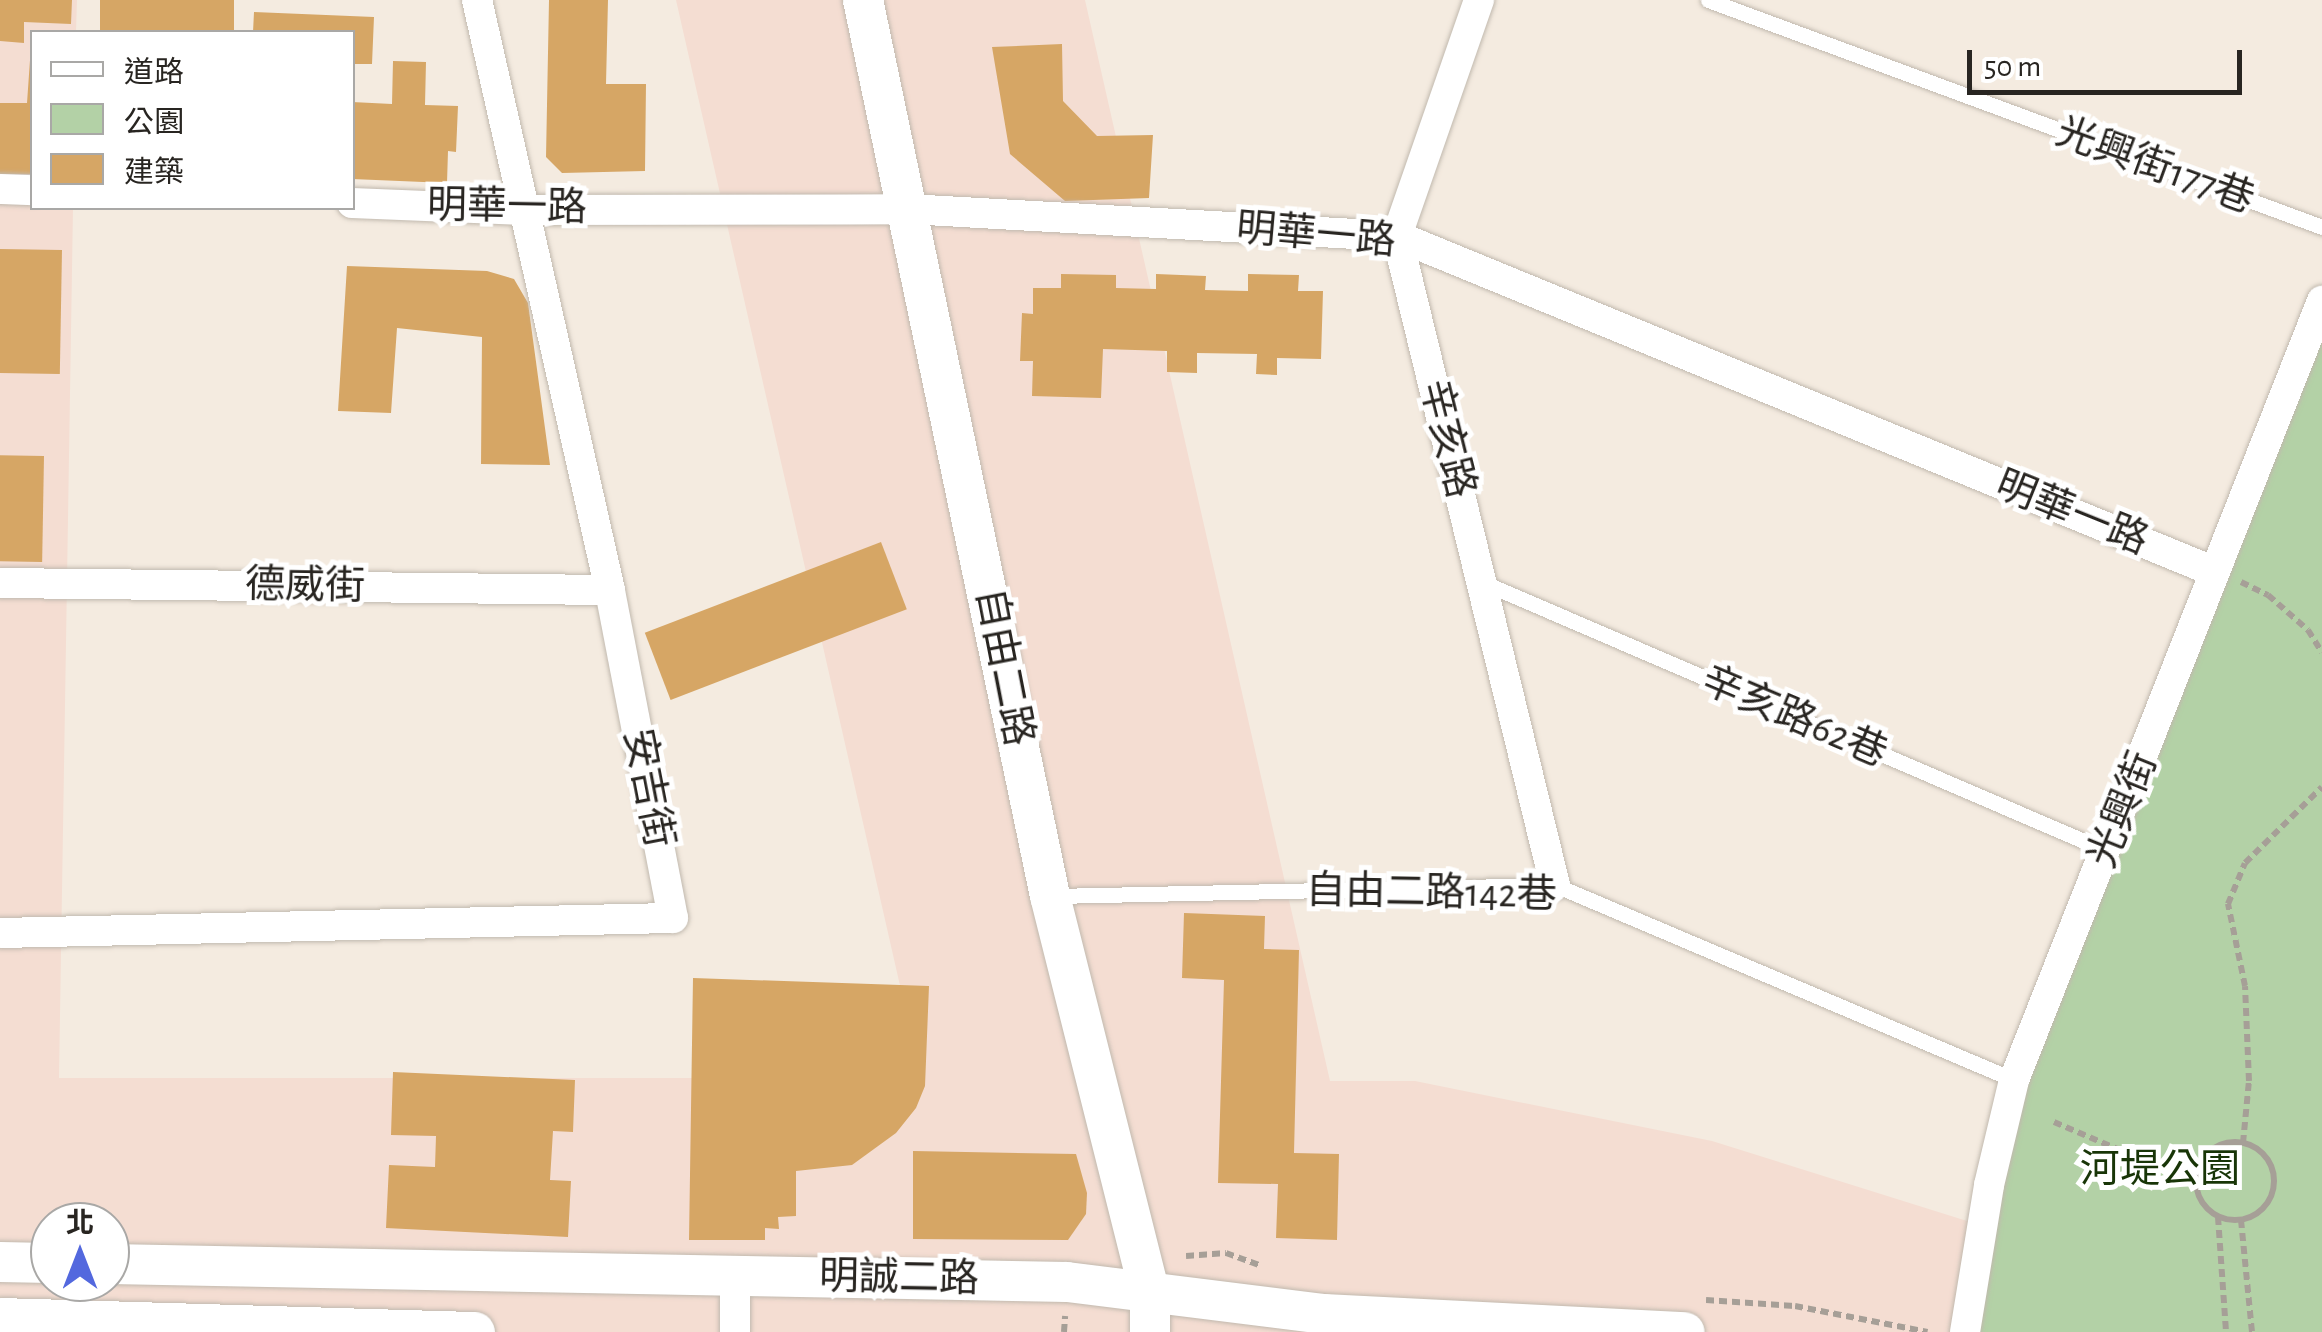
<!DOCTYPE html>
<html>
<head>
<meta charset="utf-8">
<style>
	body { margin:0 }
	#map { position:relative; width:2322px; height:1332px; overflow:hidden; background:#f4ebe0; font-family:"Alegreya Sans","Noto Sans TC",sans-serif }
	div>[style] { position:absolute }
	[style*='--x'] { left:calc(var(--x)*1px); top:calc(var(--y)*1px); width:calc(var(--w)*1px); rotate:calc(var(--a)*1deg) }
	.commercial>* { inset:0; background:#f4ddd2 }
	.green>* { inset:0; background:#b3d1a6 }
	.building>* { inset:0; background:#d6a665; transform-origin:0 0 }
	.path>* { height:6px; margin-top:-3px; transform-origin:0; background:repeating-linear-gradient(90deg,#a69f97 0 8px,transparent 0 13px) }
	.path>.ring { margin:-3px; padding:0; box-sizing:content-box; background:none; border:6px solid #a69f97; border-radius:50% }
	.roads { filter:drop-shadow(0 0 2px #c1b9ae) drop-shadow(0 0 2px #c1b9ae) }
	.service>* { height:15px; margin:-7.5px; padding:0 7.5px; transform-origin:7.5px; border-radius:7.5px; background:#fff }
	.minor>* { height:30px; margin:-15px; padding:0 15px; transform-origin:15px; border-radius:15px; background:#fff }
	.tertiary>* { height:40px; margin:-20px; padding:0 20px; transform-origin:20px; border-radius:20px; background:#fff }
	span { translate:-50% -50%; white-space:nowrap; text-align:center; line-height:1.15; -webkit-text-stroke:10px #fff; paint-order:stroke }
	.street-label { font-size:40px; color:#282521 }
	.park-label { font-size:40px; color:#183507 }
	.legend { position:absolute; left:30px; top:30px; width:325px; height:180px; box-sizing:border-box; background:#fff; border:2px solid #a9a8a6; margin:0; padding:12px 18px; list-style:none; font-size:30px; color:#282521 }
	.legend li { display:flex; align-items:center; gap:20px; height:50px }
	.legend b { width:50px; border:2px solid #a9a8a6 }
	.north { position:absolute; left:30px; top:1202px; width:100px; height:100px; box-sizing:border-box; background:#fff; border:2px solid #a9a8a6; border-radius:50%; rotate:0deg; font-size:28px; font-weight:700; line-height:40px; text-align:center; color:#282521 }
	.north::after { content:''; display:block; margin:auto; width:35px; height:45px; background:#5368de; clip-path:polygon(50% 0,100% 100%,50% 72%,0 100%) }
	.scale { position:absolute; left:1967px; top:50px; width:275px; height:45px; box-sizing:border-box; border:5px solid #282521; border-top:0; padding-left:12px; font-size:30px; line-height:35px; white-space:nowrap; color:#282521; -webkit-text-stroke:8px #fff; paint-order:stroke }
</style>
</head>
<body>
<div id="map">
	<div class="commercial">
		<i style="clip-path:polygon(evenodd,0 0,77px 0,76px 32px,32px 32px,32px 208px,73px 208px,59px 1078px,921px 1078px,676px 0,1085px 0,1330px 1081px,1415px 1081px,1712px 1141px,1983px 1226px,1965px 1332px,0 1332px,0 0,50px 1222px,110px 1222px,110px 1282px,50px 1282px,50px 1222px)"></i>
	</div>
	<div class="green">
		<i style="clip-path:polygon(2322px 300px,2322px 1332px,1965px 1332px,2014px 1080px)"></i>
	</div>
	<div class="building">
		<i style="clip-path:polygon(0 0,72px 0,71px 24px,24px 22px,24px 43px,0 41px)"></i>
		<i style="left:100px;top:0;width:134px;height:32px"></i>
		<i style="clip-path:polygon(549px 0,608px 0,606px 84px,646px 84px,645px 171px,562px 173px,546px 157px)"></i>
		<i style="clip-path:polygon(254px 12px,374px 17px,372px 64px,352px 64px,352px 32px,253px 32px)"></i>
		<i style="clip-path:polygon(1062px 44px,1063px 101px,1097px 136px,1153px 135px,1149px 198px,1065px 201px,1010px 154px,992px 47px)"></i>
		<i style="clip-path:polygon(30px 60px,32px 174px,0 174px,0 103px,27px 103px)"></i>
		<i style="clip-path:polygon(393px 61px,426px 62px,425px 105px,458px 106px,456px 152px,448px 151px,447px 183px,352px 179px,352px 102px,392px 104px)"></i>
		<i style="left:0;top:249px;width:62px;height:124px;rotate:1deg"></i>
		<i style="clip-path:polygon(347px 266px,487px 271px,514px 279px,528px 303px,550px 465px,481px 464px,482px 337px,397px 328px,391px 413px,338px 411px)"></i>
		<i style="clip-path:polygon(1061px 274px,1116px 275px,1116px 288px,1156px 289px,1156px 274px,1206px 276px,1205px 290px,1248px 291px,1248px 274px,1299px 275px,1298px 291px,1323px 291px,1321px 359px,1277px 358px,1277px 375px,1256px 374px,1257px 354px,1197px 353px,1197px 373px,1167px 372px,1167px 351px,1103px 349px,1101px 398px,1032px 396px,1033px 361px,1020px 361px,1022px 313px,1033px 314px,1033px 288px,1061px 288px)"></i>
		<i style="left:44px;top:456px;width:106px;height:44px;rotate:91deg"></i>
		<i style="left:881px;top:542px;width:72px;height:253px;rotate:69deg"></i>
		<i style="clip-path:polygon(1184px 913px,1265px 916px,1264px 949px,1299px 950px,1294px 1153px,1339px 1154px,1337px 1240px,1276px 1238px,1278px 1184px,1218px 1183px,1224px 980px,1182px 978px)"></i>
		<i style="clip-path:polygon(693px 978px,929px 986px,925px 1086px,916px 1108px,896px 1133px,852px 1165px,796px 1171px,796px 1216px,778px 1217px,779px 1229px,765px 1228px,765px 1240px,689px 1240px)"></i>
		<i style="clip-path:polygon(393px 1072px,575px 1080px,573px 1132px,553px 1131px,550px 1180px,571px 1181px,568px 1237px,386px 1228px,389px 1165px,435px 1167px,436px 1136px,391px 1135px)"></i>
		<i style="clip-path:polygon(913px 1151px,1076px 1154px,1087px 1193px,1086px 1214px,1068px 1240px,913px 1239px)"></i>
	</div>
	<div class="path">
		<i style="--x:2241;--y:582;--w:30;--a:26"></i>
		<i style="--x:2268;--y:595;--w:53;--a:41.2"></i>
		<i style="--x:2308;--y:630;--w:26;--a:58"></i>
		<i style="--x:2054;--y:1122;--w:153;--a:23.1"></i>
		<i class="ring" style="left:2196px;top:1142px;width:72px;height:72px"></i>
		<i style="--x:2243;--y:1143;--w:62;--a:-84.5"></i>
		<i style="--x:2249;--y:1081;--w:95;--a:-92.4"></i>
		<i style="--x:2245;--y:986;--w:84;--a:-101.7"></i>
		<i style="--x:2228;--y:904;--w:44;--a:-67.5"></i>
		<i style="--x:2245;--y:863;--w:108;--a:-44.6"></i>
		<i style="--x:2218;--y:1217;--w:115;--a:86"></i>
		<i style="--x:2241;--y:1220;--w:113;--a:84.4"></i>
		<i style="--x:1186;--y:1256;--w:40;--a:-4.3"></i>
		<i style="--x:1226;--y:1253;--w:37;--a:20"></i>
		<i style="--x:1706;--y:1300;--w:89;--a:3.9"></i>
		<i style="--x:1795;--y:1306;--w:135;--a:11.1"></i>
		<i style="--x:1064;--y:1332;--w:16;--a:-86"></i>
	</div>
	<div class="roads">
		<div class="service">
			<i style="--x:1708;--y:0;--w:655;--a:20.29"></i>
			<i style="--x:1482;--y:582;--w:680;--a:23.29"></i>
			<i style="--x:1054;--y:896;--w:501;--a:-1.26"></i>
			<i style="--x:1555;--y:885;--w:499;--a:23"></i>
		</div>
		<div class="minor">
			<i style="--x:1479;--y:0;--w:250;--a:109.2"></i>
			<i style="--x:1397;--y:236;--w:668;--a:76.32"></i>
			<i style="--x:0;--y:189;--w:32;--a:2"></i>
			<i style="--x:352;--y:203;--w:172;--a:2.3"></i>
			<i style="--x:524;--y:210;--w:384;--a:-0.1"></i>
			<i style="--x:908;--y:209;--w:490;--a:3.2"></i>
			<i style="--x:1397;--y:236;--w:884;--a:22.33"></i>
			<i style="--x:0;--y:583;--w:610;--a:0.66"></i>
			<i style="--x:0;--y:933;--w:673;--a:-1.28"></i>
			<i style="--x:673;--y:918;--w:334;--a:-100.9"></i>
			<i style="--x:610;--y:590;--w:605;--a:-102.7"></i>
			<i style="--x:735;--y:1332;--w:56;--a:-90"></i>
			<i style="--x:1965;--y:1332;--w:149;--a:-80.7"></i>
			<i style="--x:1989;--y:1185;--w:108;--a:-76.6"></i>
			<i style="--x:2014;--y:1080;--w:838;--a:-68.43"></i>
		</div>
		<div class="tertiary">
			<i style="--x:863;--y:0;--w:915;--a:78.21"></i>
			<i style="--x:1050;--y:896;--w:409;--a:75.9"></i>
			<i style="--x:1150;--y:1293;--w:39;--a:90"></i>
			<i style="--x:0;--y:1262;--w:50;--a:1.1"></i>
			<i style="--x:110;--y:1264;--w:957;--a:1.08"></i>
			<i style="--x:1067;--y:1282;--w:259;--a:7.1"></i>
			<i style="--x:1324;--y:1314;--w:361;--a:2.9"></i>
			<i style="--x:0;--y:1318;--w:475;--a:1.7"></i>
		</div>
	</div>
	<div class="street-label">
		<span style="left:2155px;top:166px;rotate:20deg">光興街177巷</span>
		<span style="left:507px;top:207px;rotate:1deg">明華一路</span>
		<span style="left:1316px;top:235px;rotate:5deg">明華一路</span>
		<span style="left:1447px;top:439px;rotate:76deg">辛亥路</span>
		<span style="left:2072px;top:513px;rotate:22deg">明華一路</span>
		<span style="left:305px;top:586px;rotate:1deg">德威街</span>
		<span style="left:1004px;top:667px;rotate:79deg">自由二路</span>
		<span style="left:1794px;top:717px;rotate:23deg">辛亥路62巷</span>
		<span style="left:648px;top:788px;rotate:79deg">安吉街</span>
		<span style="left:2123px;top:810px;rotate:-68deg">光興街</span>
		<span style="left:1431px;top:893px;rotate:1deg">自由二路142巷</span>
		<span style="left:899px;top:1278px;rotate:1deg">明誠二路</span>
	</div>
	<div class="park-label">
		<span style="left:2160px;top:1170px">河堤公園</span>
	</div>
	<ul class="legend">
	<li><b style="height:12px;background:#fff"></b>道路</li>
	<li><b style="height:28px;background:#b3d1a6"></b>公園</li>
	<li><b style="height:28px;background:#d6a665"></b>建築</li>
	</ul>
	<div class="north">北</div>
	<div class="scale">50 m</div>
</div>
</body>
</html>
